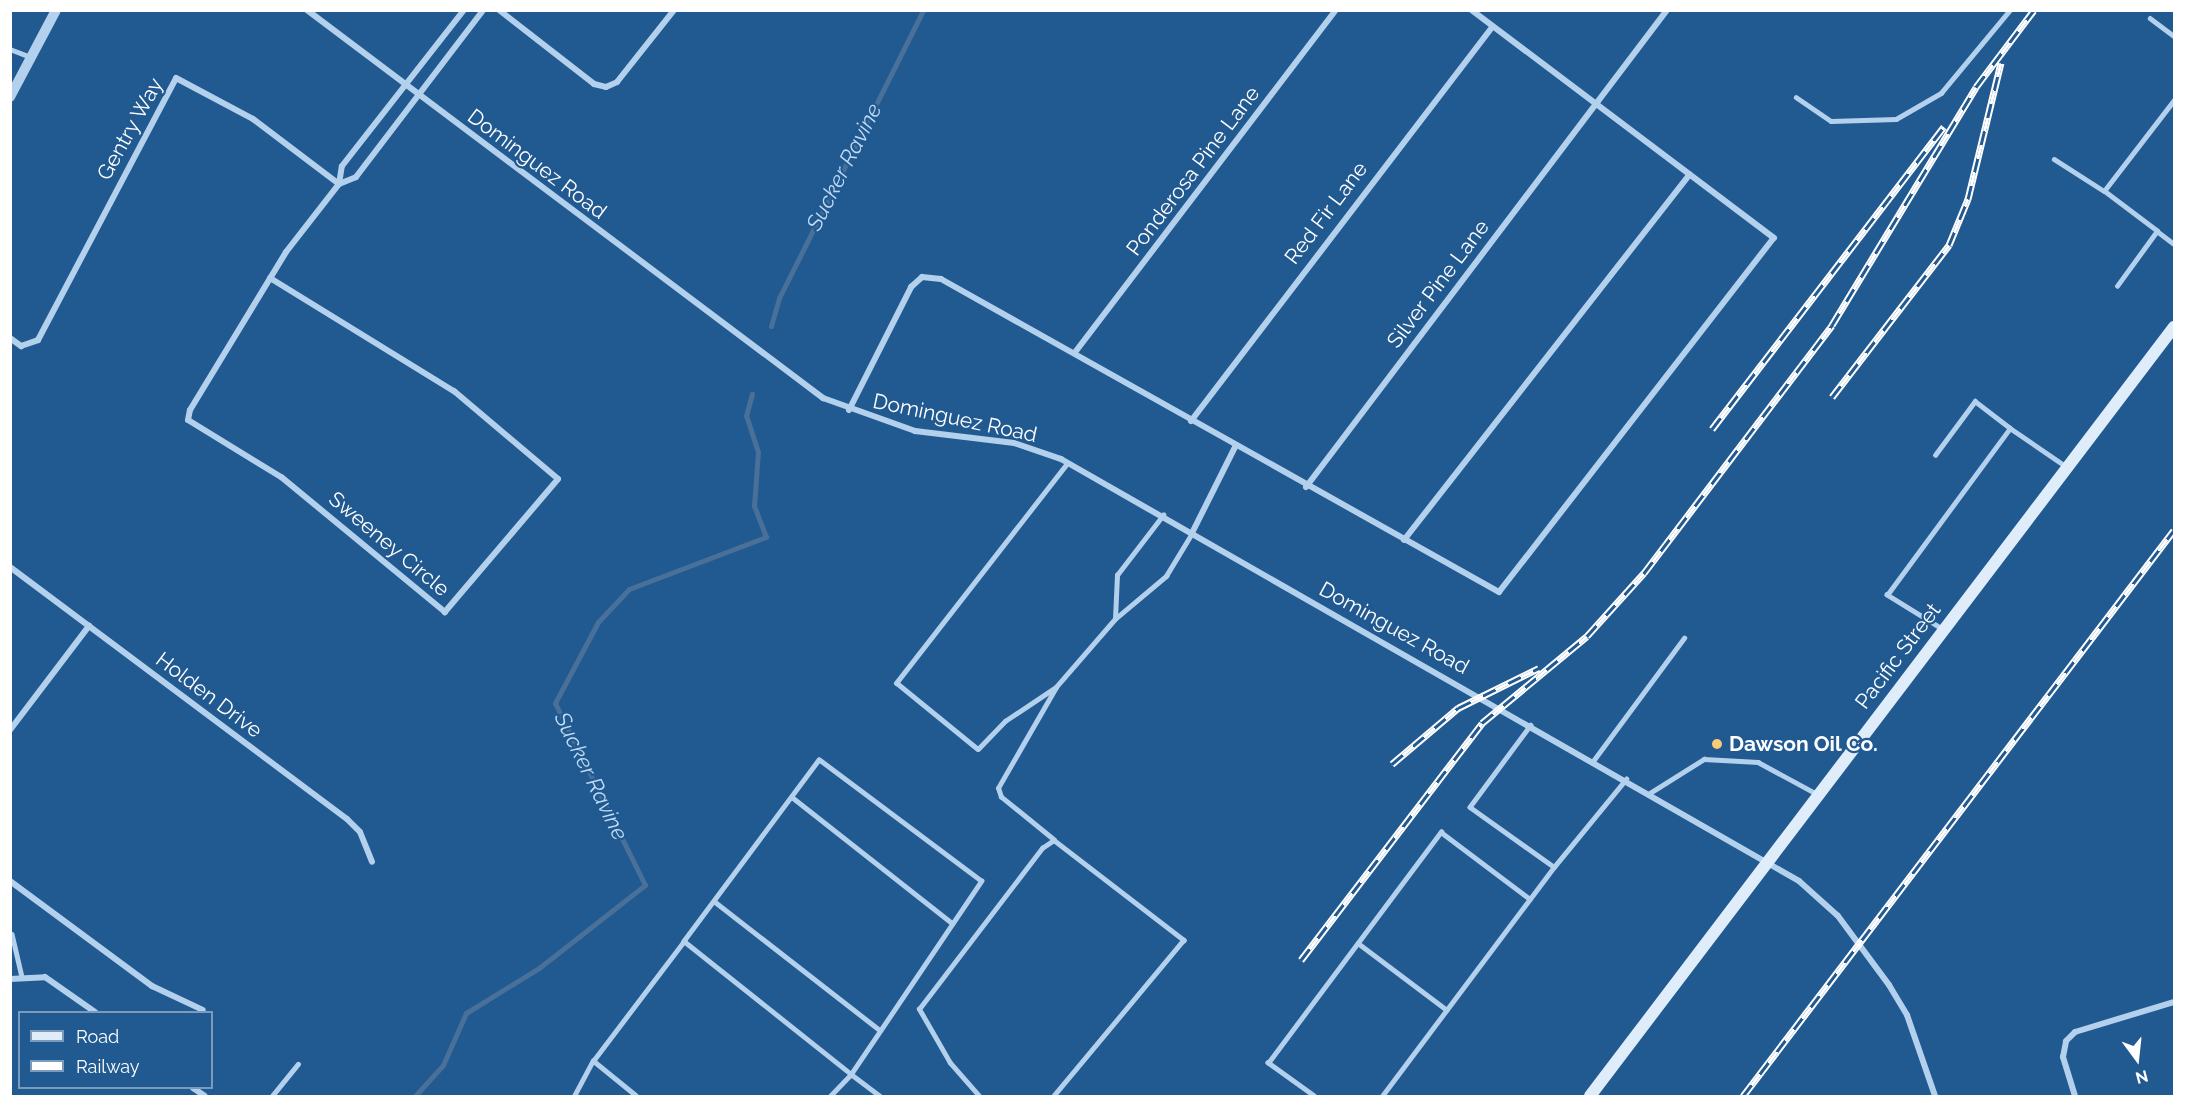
<!DOCTYPE html>
<html>
<head>
<meta charset="utf-8">
<style>
	body { margin:0 }
	#map { position:relative; width:2185px; height:1107px; overflow:hidden; background:#215991; font-family:Raleway,sans-serif }
	div>[style] { position:absolute }
	[style*='--x'] { left:calc(var(--x)*1px); top:calc(var(--y)*1px); width:calc(var(--w)*1px); rotate:calc(var(--a)*1deg) }
	.stream>* { height:5px; margin:-2.5px; padding:0 2.5px; transform-origin:2.5px; border-radius:2.5px; background:#497098 }
	.service>* { height:4.5px; margin:-2.25px; padding:0 2.25px; transform-origin:2.25px; border-radius:2.25px; background:#b3d0ed }
	.minor>* { height:6px; margin:-3px; padding:0 3px; transform-origin:3px; border-radius:3px; background:#b3d0ed }
	.tertiary>* { height:10px; margin:-5px; padding:0 5px; transform-origin:5px; border-radius:5px; background:#b3d0ed }
	.secondary>* { height:12px; margin:-6px; padding:0 6px; transform-origin:6px; border-radius:6px; background:#dfecfa }
	.rail>* { height:7px; margin-top:-3.5px; transform-origin:0; background:repeating-linear-gradient(90deg,#215991 0 14px,#fff 0 28px); box-sizing:border-box; border-block:2px solid #fff }
	.dots>* { width:16px; height:16px; translate:-50% -50%; box-sizing:border-box; border:3px solid #215991; border-radius:50% }
	span { translate:-50% -50%; white-space:nowrap; text-align:center; line-height:1.15; -webkit-text-stroke:4.5px #215991; paint-order:stroke }
	.street-label { font-size:21px; color:#fff }
	.poi-label { font-size:21px; color:#fff; font-weight:700 }
	.left { translate:0 -50%; text-align:left }
	.water-label { font-size:22px; color:#bfdaf4; font-style:italic }
	.frame { position:absolute; inset:0; border:12px solid #fff; pointer-events:none }
	.legend { position:absolute; left:18px; top:1011px; width:195px; height:78px; box-sizing:border-box; background:#215991; border:2px solid #7a9bbd; margin:0; padding:8px 10px; list-style:none; font-size:18px; color:#fff }
	.legend li { display:flex; align-items:center; gap:12px; height:30px }
	.legend b { width:30px; border:2px solid #7a9bbd }
	.north { position:absolute; left:2107px; top:1029px; width:60px; height:60px; -webkit-text-stroke:4px #215991; paint-order:stroke; rotate:165deg; font-size:16px; font-weight:700; line-height:24px; text-align:center; color:#fff }
	.north::after { content:''; display:block; margin:auto; width:21px; height:27px; background:#fff; clip-path:polygon(50% 0,100% 100%,50% 72%,0 100%) }
</style>
</head>
<body>
<div id="map">
	<div class="stream">
		<i style="--x:771;--y:326;--w:29;--a:-74"></i>
		<i style="--x:779;--y:298;--w:322;--a:-63.4"></i>
		<i style="--x:415;--y:1096;--w:42;--a:-47.9"></i>
		<i style="--x:443;--y:1065;--w:57;--a:-66.1"></i>
		<i style="--x:466;--y:1013;--w:86;--a:-31.7"></i>
		<i style="--x:539;--y:968;--w:135;--a:-38.1"></i>
		<i style="--x:645;--y:885;--w:203;--a:-116.3"></i>
		<i style="--x:555;--y:703;--w:92;--a:-62"></i>
		<i style="--x:598;--y:622;--w:45;--a:-46.8"></i>
		<i style="--x:629;--y:589;--w:147;--a:-20.8"></i>
		<i style="--x:766;--y:537;--w:33;--a:-111"></i>
		<i style="--x:754;--y:506;--w:54;--a:-85.8"></i>
		<i style="--x:758;--y:452;--w:38;--a:-108"></i>
		<i style="--x:746;--y:416;--w:23;--a:-75"></i>
	</div>
	<div class="service">
		<i style="--x:2150;--y:18;--w:30;--a:37"></i>
		<i style="--x:10;--y:49;--w:22;--a:21"></i>
		<i style="--x:1796;--y:97;--w:42;--a:34.4"></i>
		<i style="--x:1831;--y:121;--w:65;--a:-1.8"></i>
		<i style="--x:1896;--y:119;--w:52;--a:-30"></i>
		<i style="--x:1941;--y:93;--w:108;--a:-50.3"></i>
		<i style="--x:2054;--y:159;--w:59;--a:32.6"></i>
		<i style="--x:2157;--y:231;--w:21;--a:37"></i>
		<i style="--x:2117;--y:286;--w:68;--a:-54"></i>
		<i style="--x:2157;--y:231;--w:66;--a:-143"></i>
		<i style="--x:2104;--y:191;--w:115;--a:-52.4"></i>
		<i style="--x:1935;--y:455;--w:67;--a:-53.5"></i>
		<i style="--x:1975;--y:401;--w:44;--a:37.6"></i>
		<i style="--x:1068;--y:463;--w:279;--a:127.9"></i>
		<i style="--x:897;--y:683;--w:104;--a:39.2"></i>
		<i style="--x:978;--y:749;--w:39;--a:-46"></i>
		<i style="--x:1005;--y:721;--w:61;--a:-33.7"></i>
		<i style="--x:1056;--y:687;--w:90;--a:-49.1"></i>
		<i style="--x:1115;--y:619;--w:44;--a:-87.4"></i>
		<i style="--x:1117;--y:575;--w:76;--a:-52.5"></i>
		<i style="--x:1115;--y:619;--w:67;--a:-40.1"></i>
		<i style="--x:1166;--y:576;--w:50;--a:-58.8"></i>
		<i style="--x:1942;--y:629;--w:65;--a:-148.3"></i>
		<i style="--x:1887;--y:595;--w:207;--a:-53.6"></i>
		<i style="--x:2010;--y:428;--w:69;--a:34.4"></i>
		<i style="--x:1531;--y:725;--w:102;--a:126.6"></i>
		<i style="--x:1470;--y:807;--w:103;--a:35.5"></i>
		<i style="--x:1554;--y:867;--w:114;--a:-50.7"></i>
		<i style="--x:1593;--y:761;--w:153;--a:-53.5"></i>
		<i style="--x:1650;--y:793;--w:64;--a:-32.2"></i>
		<i style="--x:1704;--y:759;--w:54;--a:3.2"></i>
		<i style="--x:1758;--y:762;--w:67;--a:28.5"></i>
		<i style="--x:792;--y:797;--w:204;--a:38.2"></i>
		<i style="--x:1054;--y:840;--w:68;--a:-140.9"></i>
		<i style="--x:1001;--y:797;--w:9;--a:-108"></i>
		<i style="--x:998;--y:788;--w:116;--a:-60.1"></i>
		<i style="--x:714;--y:901;--w:210;--a:37.9"></i>
		<i style="--x:12;--y:934;--w:44;--a:76.9"></i>
		<i style="--x:1358;--y:943;--w:111;--a:37"></i>
		<i style="--x:272;--y:1096;--w:41;--a:-50.9"></i>
		<i style="--x:574;--y:1096;--w:40;--a:-62"></i>
		<i style="--x:636;--y:1096;--w:55;--a:-140.9"></i>
		<i style="--x:593;--y:1061;--w:151;--a:-52.8"></i>
		<i style="--x:830;--y:1096;--w:30;--a:-46"></i>
		<i style="--x:851;--y:1074;--w:233;--a:-56"></i>
		<i style="--x:981;--y:881;--w:202;--a:-143.2"></i>
		<i style="--x:819;--y:760;--w:226;--a:126.7"></i>
		<i style="--x:684;--y:941;--w:213;--a:38.5"></i>
		<i style="--x:851;--y:1074;--w:36;--a:37"></i>
		<i style="--x:979;--y:1096;--w:44;--a:-131.3"></i>
		<i style="--x:950;--y:1063;--w:62;--a:-119.9"></i>
		<i style="--x:919;--y:1009;--w:203;--a:-52.6"></i>
		<i style="--x:1042;--y:848;--w:14;--a:-34"></i>
		<i style="--x:1054;--y:840;--w:164;--a:37.6"></i>
		<i style="--x:1184;--y:940;--w:203;--a:129.8"></i>
		<i style="--x:1314;--y:1096;--w:57;--a:-144.3"></i>
		<i style="--x:1268;--y:1063;--w:289;--a:-53.2"></i>
		<i style="--x:1441;--y:832;--w:111;--a:37"></i>
		<i style="--x:1382;--y:1096;--w:286;--a:-53.1"></i>
	</div>
	<div class="minor">
		<i style="--x:307;--y:10;--w:646;--a:36.94"></i>
		<i style="--x:823;--y:398;--w:98;--a:19.7"></i>
		<i style="--x:915;--y:431;--w:100;--a:6.9"></i>
		<i style="--x:1014;--y:443;--w:50;--a:18.8"></i>
		<i style="--x:1061;--y:459;--w:850;--a:29.76"></i>
		<i style="--x:1799;--y:881;--w:52;--a:41.9"></i>
		<i style="--x:1838;--y:916;--w:86;--a:53.5"></i>
		<i style="--x:1889;--y:985;--w:35;--a:59"></i>
		<i style="--x:1907;--y:1015;--w:86;--a:70.9"></i>
		<i style="--x:499;--y:10;--w:120;--a:37.9"></i>
		<i style="--x:594;--y:84;--w:12;--a:14"></i>
		<i style="--x:606;--y:87;--w:12;--a:-24"></i>
		<i style="--x:617;--y:82;--w:92;--a:-51.6"></i>
		<i style="--x:339;--y:184;--w:18;--a:-81"></i>
		<i style="--x:342;--y:166;--w:198;--a:-52"></i>
		<i style="--x:270;--y:278;--w:216;--a:31.6"></i>
		<i style="--x:454;--y:391;--w:136;--a:40.2"></i>
		<i style="--x:558;--y:479;--w:175;--a:130.4"></i>
		<i style="--x:445;--y:612;--w:212;--a:-140.5"></i>
		<i style="--x:281;--y:477;--w:109;--a:-148.5"></i>
		<i style="--x:188;--y:420;--w:10;--a:-79"></i>
		<i style="--x:190;--y:410;--w:185;--a:-58.7"></i>
		<i style="--x:286;--y:252;--w:86;--a:-52.1"></i>
		<i style="--x:339;--y:184;--w:18;--a:-22"></i>
		<i style="--x:356;--y:177;--w:210;--a:-52.7"></i>
		<i style="--x:10;--y:338;--w:14;--a:36"></i>
		<i style="--x:21;--y:346;--w:18;--a:-19"></i>
		<i style="--x:38;--y:340;--w:296;--a:-62.2"></i>
		<i style="--x:176;--y:78;--w:87;--a:28"></i>
		<i style="--x:253;--y:119;--w:108;--a:37.1"></i>
		<i style="--x:1076;--y:351;--w:429;--a:-52.7"></i>
		<i style="--x:849;--y:410;--w:138;--a:-63.2"></i>
		<i style="--x:911;--y:287;--w:15;--a:-42"></i>
		<i style="--x:922;--y:277;--w:19;--a:6"></i>
		<i style="--x:941;--y:279;--w:640;--a:29.29"></i>
		<i style="--x:1499;--y:592;--w:448;--a:-52.2"></i>
		<i style="--x:1774;--y:238;--w:379;--a:-143"></i>
		<i style="--x:1191;--y:421;--w:496;--a:-52.6"></i>
		<i style="--x:1306;--y:487;--w:598;--a:-52.88"></i>
		<i style="--x:1192;--y:533;--w:96;--a:-63.4"></i>
		<i style="--x:1404;--y:540;--w:464;--a:-52"></i>
		<i style="--x:10;--y:567;--w:421;--a:36.8"></i>
		<i style="--x:347;--y:819;--w:18;--a:45"></i>
		<i style="--x:360;--y:832;--w:32;--a:68"></i>
		<i style="--x:10;--y:730;--w:131;--a:-52.8"></i>
		<i style="--x:10;--y:881;--w:177;--a:36.5"></i>
		<i style="--x:152;--y:986;--w:56;--a:25.2"></i>
		<i style="--x:10;--y:979;--w:35;--a:-3"></i>
		<i style="--x:45;--y:977;--w:61;--a:35"></i>
		<i style="--x:193;--y:1088;--w:14;--a:34"></i>
		<i style="--x:2075;--y:1096;--w:41;--a:-107.1"></i>
		<i style="--x:2063;--y:1057;--w:16;--a:-79"></i>
		<i style="--x:2066;--y:1041;--w:13;--a:-45"></i>
		<i style="--x:2075;--y:1032;--w:103;--a:-16.9"></i>
	</div>
	<div class="tertiary">
		<i style="--x:10;--y:97;--w:98;--a:-62.1"></i>
	</div>
	<div class="secondary">
		<i style="--x:1590;--y:1096;--w:966;--a:-52.79"></i>
	</div>
	<div class="rail">
		<i style="--x:1832;--y:397;--w:192;--a:-52.4"></i>
		<i style="--x:1949;--y:245;--w:50;--a:-67.6"></i>
		<i style="--x:1968;--y:199;--w:140;--a:-76.4"></i>
		<i style="--x:1712;--y:429;--w:381;--a:-52.5"></i>
		<i style="--x:1392;--y:764;--w:87;--a:-40.3"></i>
		<i style="--x:1458;--y:708;--w:90;--a:-26.3"></i>
		<i style="--x:1301;--y:960;--w:298;--a:-52.6"></i>
		<i style="--x:1482;--y:723;--w:136;--a:-39.6"></i>
		<i style="--x:1587;--y:636;--w:85;--a:-47.9"></i>
		<i style="--x:1644;--y:573;--w:311;--a:-52.8"></i>
		<i style="--x:1832;--y:325;--w:278;--a:-58.8"></i>
		<i style="--x:1976;--y:87;--w:96;--a:-53"></i>
		<i style="--x:1743;--y:1096;--w:711;--a:-52.71"></i>
	</div>
	<div class="dots">
		<i style="left:1717px;top:744px;background:#f9cb75"></i>
	</div>
	<div class="street-label">
		<span style="left:130px;top:129px;rotate:-61deg">Gentry Way</span>
		<span style="left:537px;top:164px;rotate:37deg">Dominguez Road</span>
		<span style="left:1193px;top:171px;rotate:-53deg">Ponderosa Pine Lane</span>
		<span style="left:1326px;top:213px;rotate:-53deg">Red Fir Lane</span>
		<span style="left:1438px;top:284px;rotate:-53deg">Silver Pine Lane</span>
		<span style="left:955px;top:418px;rotate:12deg">Dominguez Road</span>
		<span style="left:389px;top:544px;rotate:40deg">Sweeney Circle</span>
		<span style="left:1394px;top:628px;rotate:29deg">Dominguez Road</span>
		<span style="left:1898px;top:656px;rotate:-53deg">Pacific Street</span>
		<span style="left:209px;top:695px;rotate:37deg">Holden Drive</span>
	</div>
	<div class="poi-label">
		<span class="left" style="left:1729px;top:744px">Dawson Oil Co.</span>
	</div>
	<div class="water-label">
		<span style="left:844px;top:167px;rotate:-63deg">Sucker Ravine</span>
		<span style="left:591px;top:776px;rotate:64deg">Sucker Ravine</span>
	</div>
	<div class="frame"></div>
	<ul class="legend">
	<li><b style="height:8px;background:#dfecfa"></b>Road</li>
	<li><b style="height:8px;background:#fff"></b>Railway</li>
	</ul>
	<div class="north">N</div>
</div>
</body>
</html>
